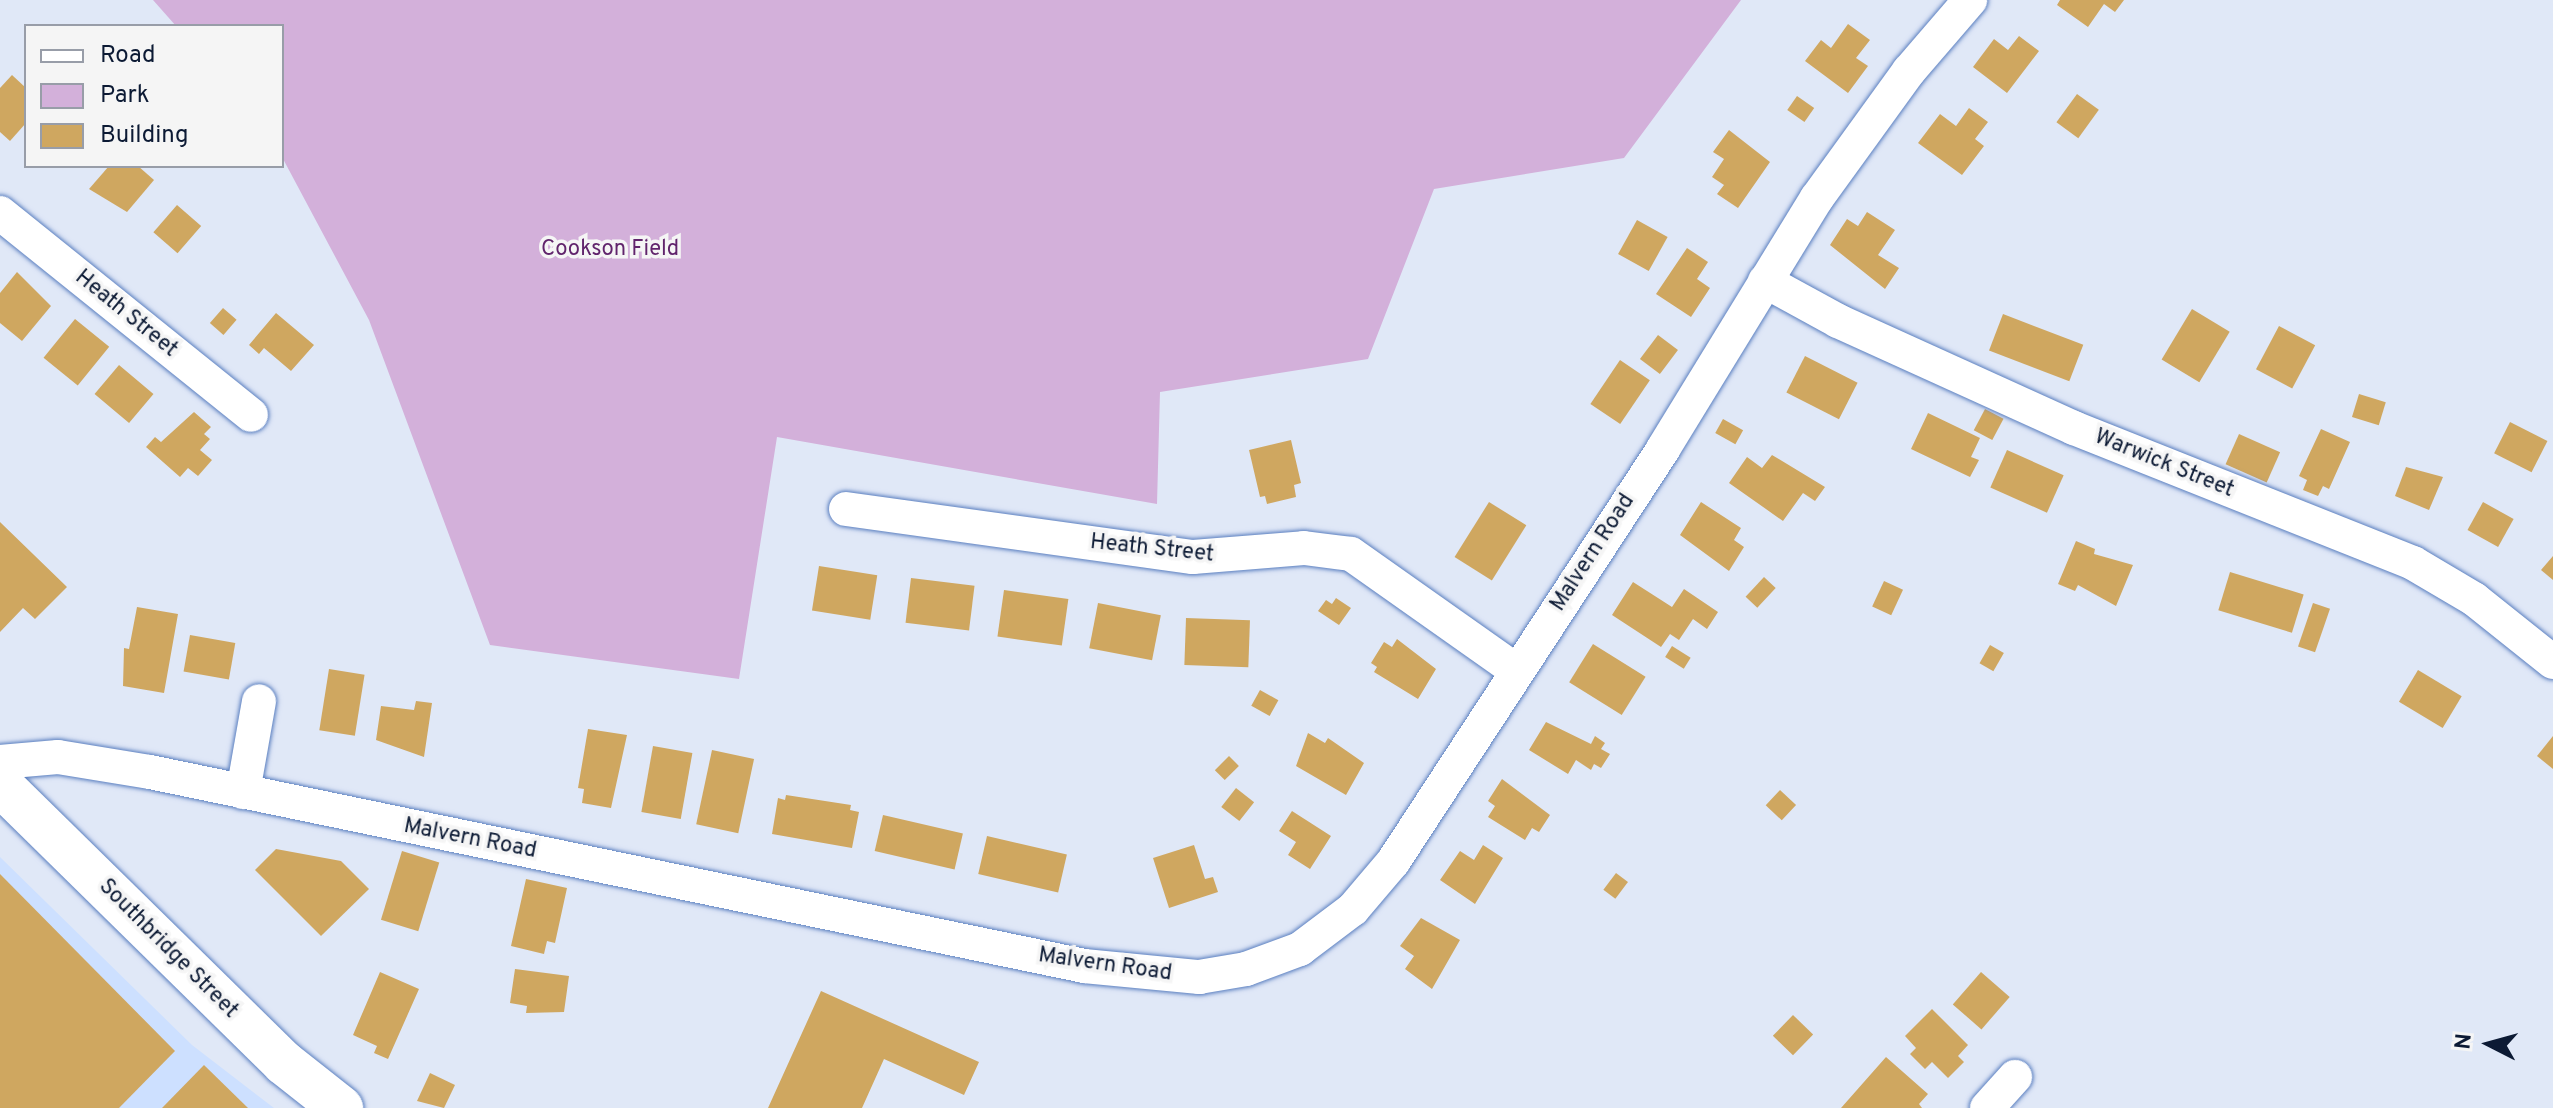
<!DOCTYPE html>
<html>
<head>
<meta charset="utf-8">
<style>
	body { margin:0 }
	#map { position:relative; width:2553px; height:1108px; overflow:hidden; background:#e0e8f7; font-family:Overpass,sans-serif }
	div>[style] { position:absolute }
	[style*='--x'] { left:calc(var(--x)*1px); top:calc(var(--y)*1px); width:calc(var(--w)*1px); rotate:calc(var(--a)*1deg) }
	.built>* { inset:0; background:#cde0ff }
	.green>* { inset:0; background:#d3b0da }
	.building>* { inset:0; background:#cfa760; transform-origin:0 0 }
	.roads { filter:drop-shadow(0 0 2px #5a7fc0) drop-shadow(0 0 2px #5a7fc0) }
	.minor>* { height:34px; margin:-17px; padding:0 17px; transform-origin:17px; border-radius:17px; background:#fff }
	.primary>* { height:44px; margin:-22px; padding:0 22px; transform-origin:22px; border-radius:22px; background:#fff }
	span { translate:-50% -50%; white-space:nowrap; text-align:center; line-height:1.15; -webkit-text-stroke:7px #f5f5f5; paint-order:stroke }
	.park-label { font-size:22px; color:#61246c }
	.street-label { font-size:22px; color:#0c1a34 }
	.legend { position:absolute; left:24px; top:24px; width:260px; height:144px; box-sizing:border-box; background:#f5f5f5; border:2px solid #989da8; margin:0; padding:10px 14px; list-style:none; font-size:24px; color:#0c1a34 }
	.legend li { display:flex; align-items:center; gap:16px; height:40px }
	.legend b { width:40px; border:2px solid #989da8 }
	.north { position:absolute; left:2449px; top:1004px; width:80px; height:80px; -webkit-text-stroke:6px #f5f5f5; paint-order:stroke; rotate:276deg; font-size:22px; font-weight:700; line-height:32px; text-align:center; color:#0c1a34 }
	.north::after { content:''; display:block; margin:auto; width:28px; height:36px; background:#0c1a34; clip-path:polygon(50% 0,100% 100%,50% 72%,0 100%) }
</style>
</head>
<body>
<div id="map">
	<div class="built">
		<i style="clip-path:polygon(0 857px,192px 1045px,274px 1108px,0 1108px)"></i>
	</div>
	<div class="green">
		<i style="clip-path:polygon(153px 0,1741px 0,1624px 158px,1434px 189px,1368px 359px,1160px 392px,1157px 504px,777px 437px,739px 679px,490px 645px,369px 320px,282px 157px,282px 26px,176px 26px)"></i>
	</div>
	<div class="building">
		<i style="clip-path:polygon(2060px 0,2124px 0,2115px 12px,2104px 4px,2088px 27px,2057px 5px)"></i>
		<i style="clip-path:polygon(1848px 24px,1870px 40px,1856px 58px,1868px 66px,1848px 93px,1805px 61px,1821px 40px,1831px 48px)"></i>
		<i style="clip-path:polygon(2019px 36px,2039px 51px,2007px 93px,1973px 67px,1994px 39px,2008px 50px)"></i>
		<i style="clip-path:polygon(12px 75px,26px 88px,26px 123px,10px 141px,0 132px,0 88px)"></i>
		<i style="left:2077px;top:94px;width:27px;height:35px;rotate:36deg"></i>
		<i style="left:1797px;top:96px;width:21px;height:17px;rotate:35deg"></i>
		<i style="clip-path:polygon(1969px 108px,1988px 122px,1975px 139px,1984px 146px,1962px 175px,1918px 143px,1940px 114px,1956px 126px)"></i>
		<i style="clip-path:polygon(1729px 130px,1770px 162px,1738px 208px,1717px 194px,1724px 185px,1712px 177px,1724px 159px,1713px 152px)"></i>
		<i style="clip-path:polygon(109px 166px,138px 166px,154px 180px,127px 212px,89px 189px)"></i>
		<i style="left:177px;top:205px;width:32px;height:36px;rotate:41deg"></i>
		<i style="clip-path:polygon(1867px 212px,1895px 230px,1878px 255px,1899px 268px,1885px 289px,1830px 245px,1847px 219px,1858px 226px)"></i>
		<i style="left:1637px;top:220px;width:35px;height:39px;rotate:29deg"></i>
		<i style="clip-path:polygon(1687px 248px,1708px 262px,1697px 279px,1710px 288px,1691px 317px,1656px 294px)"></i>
		<i style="clip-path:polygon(17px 272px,51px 306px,22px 341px,0 323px,0 293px)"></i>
		<i style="left:223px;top:308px;width:18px;height:20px;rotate:41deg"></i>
		<i style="left:2192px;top:309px;width:44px;height:59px;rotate:31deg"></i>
		<i style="clip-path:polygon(276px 313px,314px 345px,291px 371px,264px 348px,259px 354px,249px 345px)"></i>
		<i style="left:2003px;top:314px;width:86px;height:39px;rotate:21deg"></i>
		<i style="left:75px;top:319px;width:44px;height:50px;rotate:39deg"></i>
		<i style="left:2279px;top:326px;width:41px;height:49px;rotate:28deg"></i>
		<i style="left:1658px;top:335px;width:25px;height:30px;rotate:37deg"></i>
		<i style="left:1805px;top:356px;width:59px;height:41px;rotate:27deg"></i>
		<i style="left:1620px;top:360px;width:36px;height:53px;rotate:34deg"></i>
		<i style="left:119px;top:365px;width:45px;height:38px;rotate:40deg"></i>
		<i style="left:2359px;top:394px;width:28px;height:24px;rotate:17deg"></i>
		<i style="left:1985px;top:409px;width:21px;height:24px;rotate:28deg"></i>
		<i style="clip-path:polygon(194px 412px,211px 427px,204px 434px,210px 439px,200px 450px,212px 460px,198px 476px,188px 468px,180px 477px,146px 447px,155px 437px,161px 442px)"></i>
		<i style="clip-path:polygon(1928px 413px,1980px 438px,1971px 457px,1979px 460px,1970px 477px,1911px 449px)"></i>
		<i style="left:1723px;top:419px;width:23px;height:16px;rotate:29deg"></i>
		<i style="left:2510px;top:422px;width:42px;height:35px;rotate:27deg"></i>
		<i style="clip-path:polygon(2321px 429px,2350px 442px,2329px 489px,2323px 486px,2318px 496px,2303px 490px,2307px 480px,2299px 476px)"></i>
		<i style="left:2239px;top:434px;width:45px;height:33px;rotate:24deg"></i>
		<i style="clip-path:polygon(1291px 440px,1301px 483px,1294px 485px,1296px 497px,1267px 504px,1265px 496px,1260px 497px,1249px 450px)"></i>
		<i style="left:2007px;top:450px;width:62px;height:41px;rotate:24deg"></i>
		<i style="clip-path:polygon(1772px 455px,1825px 487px,1815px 501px,1803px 493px,1783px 521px,1729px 483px,1747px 457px,1762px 468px)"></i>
		<i style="clip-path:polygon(2406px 467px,2443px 477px,2429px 510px,2395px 496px)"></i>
		<i style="left:1489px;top:502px;width:44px;height:65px;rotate:32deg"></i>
		<i style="clip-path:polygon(1701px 502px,1741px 528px,1734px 540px,1744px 547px,1729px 571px,1680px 535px)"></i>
		<i style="left:2483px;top:502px;width:35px;height:32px;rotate:29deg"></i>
		<i style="clip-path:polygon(0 522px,67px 587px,35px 619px,23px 608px,0 632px)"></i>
		<i style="clip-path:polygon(2076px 541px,2095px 549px,2094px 554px,2133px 565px,2116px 606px,2078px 585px,2075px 591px,2058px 584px)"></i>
		<i style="clip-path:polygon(2553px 556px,2553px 580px,2541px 570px)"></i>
		<i style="left:819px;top:566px;width:59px;height:45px;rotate:9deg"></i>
		<i style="left:2230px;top:572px;width:77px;height:40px;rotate:17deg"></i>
		<i style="left:1764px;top:577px;width:16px;height:27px;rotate:43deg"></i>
		<i style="left:911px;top:578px;width:64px;height:45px;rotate:7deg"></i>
		<i style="left:1884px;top:581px;width:21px;height:28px;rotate:25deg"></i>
		<i style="clip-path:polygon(1633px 582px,1672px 607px,1684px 589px,1718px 612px,1707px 629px,1693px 619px,1679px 640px,1670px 634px,1661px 647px,1612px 615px)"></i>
		<i style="left:1004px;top:590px;width:65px;height:47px;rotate:8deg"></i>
		<i style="clip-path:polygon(1336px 598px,1351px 608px,1339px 625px,1318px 611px,1326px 600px,1332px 604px)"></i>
		<i style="left:1098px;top:603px;width:64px;height:46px;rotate:11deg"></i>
		<i style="left:2313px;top:603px;width:18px;height:46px;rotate:19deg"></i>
		<i style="clip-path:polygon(137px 607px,178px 614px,164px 693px,123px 686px,124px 648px,129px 649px)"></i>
		<i style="left:1186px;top:618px;width:64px;height:47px;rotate:2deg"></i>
		<i style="left:190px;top:635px;width:46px;height:37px;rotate:10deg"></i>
		<i style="clip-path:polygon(1397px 639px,1436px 669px,1418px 699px,1374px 672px,1377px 667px,1371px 663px,1384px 642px,1392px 647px)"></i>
		<i style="left:1593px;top:644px;width:62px;height:45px;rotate:32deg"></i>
		<i style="left:1990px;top:645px;width:16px;height:21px;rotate:30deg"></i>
		<i style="left:1672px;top:646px;width:22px;height:13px;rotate:32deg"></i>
		<i style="left:329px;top:669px;width:36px;height:62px;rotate:9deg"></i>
		<i style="left:2418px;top:670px;width:51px;height:37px;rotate:31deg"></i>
		<i style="left:1260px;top:690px;width:21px;height:18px;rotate:29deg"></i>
		<i style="clip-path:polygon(416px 701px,432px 703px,424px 757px,376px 740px,381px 706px,414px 710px)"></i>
		<i style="clip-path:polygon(1546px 722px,1591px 744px,1595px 736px,1605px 743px,1601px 749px,1610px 754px,1601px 768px,1594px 764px,1591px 770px,1576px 760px,1568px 774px,1529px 750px)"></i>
		<i style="clip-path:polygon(588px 729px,627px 735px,611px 808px,582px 803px,584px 789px,578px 788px)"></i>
		<i style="clip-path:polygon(1308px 733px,1325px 743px,1328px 738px,1364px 763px,1346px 795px,1296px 766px)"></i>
		<i style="clip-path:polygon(2553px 736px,2553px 769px,2537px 756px)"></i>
		<i style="left:653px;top:746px;width:40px;height:67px;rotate:10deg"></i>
		<i style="left:712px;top:750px;width:43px;height:76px;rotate:12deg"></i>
		<i style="left:1229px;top:756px;width:14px;height:20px;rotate:45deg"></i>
		<i style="clip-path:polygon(1502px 779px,1550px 815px,1539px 832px,1532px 828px,1525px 840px,1488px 817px,1495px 806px,1488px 801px)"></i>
		<i style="left:1236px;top:788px;width:23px;height:24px;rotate:38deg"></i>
		<i style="left:1780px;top:790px;width:22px;height:21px;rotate:43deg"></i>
		<i style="clip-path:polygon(786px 795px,851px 805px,850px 810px,859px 812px,852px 848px,772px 834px,778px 798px,785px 800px)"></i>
		<i style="clip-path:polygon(1292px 811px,1331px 836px,1310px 869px,1288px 855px,1296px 842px,1279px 831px)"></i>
		<i style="left:883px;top:815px;width:82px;height:37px;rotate:13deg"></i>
		<i style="left:987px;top:836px;width:82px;height:39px;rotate:13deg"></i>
		<i style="clip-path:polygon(1194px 845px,1205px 879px,1213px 877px,1218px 892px,1169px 908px,1153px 858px)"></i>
		<i style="clip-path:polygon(1483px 845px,1503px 858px,1475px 904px,1440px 880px,1460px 851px,1474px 860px)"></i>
		<i style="clip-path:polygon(276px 849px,341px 861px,369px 889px,321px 936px,255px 870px)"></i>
		<i style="left:402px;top:851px;width:39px;height:72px;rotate:17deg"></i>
		<i style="left:1616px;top:873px;width:15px;height:21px;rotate:37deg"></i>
		<i style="clip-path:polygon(0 874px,175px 1051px,119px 1108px,0 1108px)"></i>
		<i style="clip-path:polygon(526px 879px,567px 888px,555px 943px,547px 941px,544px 954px,511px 946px)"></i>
		<i style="clip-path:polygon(1421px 918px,1460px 940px,1432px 989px,1405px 969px,1414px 956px,1400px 946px)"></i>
		<i style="clip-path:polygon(515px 969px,569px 976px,564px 1012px,526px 1013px,527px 1006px,510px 1003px)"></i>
		<i style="clip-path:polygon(380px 972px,419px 989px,388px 1059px,374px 1053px,377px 1046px,353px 1035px)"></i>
		<i style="left:1981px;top:972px;width:38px;height:43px;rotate:41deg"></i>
		<i style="clip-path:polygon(821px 991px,979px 1062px,964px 1095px,884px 1059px,862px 1108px,768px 1108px)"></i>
		<i style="clip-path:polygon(1932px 1009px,1968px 1045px,1958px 1056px,1964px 1062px,1948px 1078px,1932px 1062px,1925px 1069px,1910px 1054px,1916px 1048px,1905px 1036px)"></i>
		<i style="left:1793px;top:1015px;width:28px;height:29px;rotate:44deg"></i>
		<i style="clip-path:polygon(1886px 1057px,1928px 1094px,1919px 1104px,1922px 1108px,1841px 1108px)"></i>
		<i style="clip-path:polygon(204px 1065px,248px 1108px,162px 1108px)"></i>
		<i style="clip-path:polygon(430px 1073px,455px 1085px,444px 1108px,417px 1101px)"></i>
	</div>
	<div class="roads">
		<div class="minor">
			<i style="--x:0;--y:213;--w:322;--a:38.8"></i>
			<i style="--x:1765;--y:281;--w:83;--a:28.7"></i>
			<i style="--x:1838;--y:321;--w:259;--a:24.4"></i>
			<i style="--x:2074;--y:428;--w:365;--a:21.7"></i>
			<i style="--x:2413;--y:563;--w:71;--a:30.5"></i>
			<i style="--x:2474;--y:599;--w:101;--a:38.6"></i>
			<i style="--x:846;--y:509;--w:350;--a:7.9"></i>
			<i style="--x:1193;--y:557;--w:111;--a:-4.6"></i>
			<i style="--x:1304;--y:548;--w:47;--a:7.3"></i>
			<i style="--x:1351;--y:554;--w:203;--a:35.2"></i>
			<i style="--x:0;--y:762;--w:58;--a:-4.9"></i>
			<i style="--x:58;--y:757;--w:93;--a:9.3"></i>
			<i style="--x:150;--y:772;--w:954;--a:11.73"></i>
			<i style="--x:1084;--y:966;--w:116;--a:5.5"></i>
			<i style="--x:1199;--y:977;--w:48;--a:-9.7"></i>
			<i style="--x:1246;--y:969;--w:58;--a:-20.3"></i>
			<i style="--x:1300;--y:949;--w:66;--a:-37"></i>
			<i style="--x:1353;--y:909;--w:62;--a:-49.6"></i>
			<i style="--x:1393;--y:862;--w:493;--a:-56.8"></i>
			<i style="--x:1663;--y:449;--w:294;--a:-58.5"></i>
			<i style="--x:1817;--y:198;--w:157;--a:-54.1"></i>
			<i style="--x:1909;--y:71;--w:94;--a:-49.3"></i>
			<i style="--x:243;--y:792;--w:92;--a:-80"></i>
			<i style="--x:1987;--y:1108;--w:42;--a:-47.9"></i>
		</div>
		<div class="primary">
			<i style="--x:0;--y:784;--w:398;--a:44.5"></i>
			<i style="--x:284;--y:1063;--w:73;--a:38.3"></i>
		</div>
	</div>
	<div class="park-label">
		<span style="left:610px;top:250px">Cookson Field</span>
	</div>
	<div class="street-label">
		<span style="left:126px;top:314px;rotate:39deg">Heath Street</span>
		<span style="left:2164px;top:464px;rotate:22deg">Warwick Street</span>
		<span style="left:1152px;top:549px;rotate:6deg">Heath Street</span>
		<span style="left:1593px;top:553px;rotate:-57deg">Malvern Road</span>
		<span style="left:470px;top:839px;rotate:11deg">Malvern Road</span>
		<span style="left:168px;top:949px;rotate:45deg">Southbridge Street</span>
		<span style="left:1105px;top:965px;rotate:8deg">Malvern Road</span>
	</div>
	<ul class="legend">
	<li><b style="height:10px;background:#fff"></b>Road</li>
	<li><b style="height:22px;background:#d3b0da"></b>Park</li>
	<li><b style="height:22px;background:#cfa760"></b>Building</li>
	</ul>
	<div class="north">N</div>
</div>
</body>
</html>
